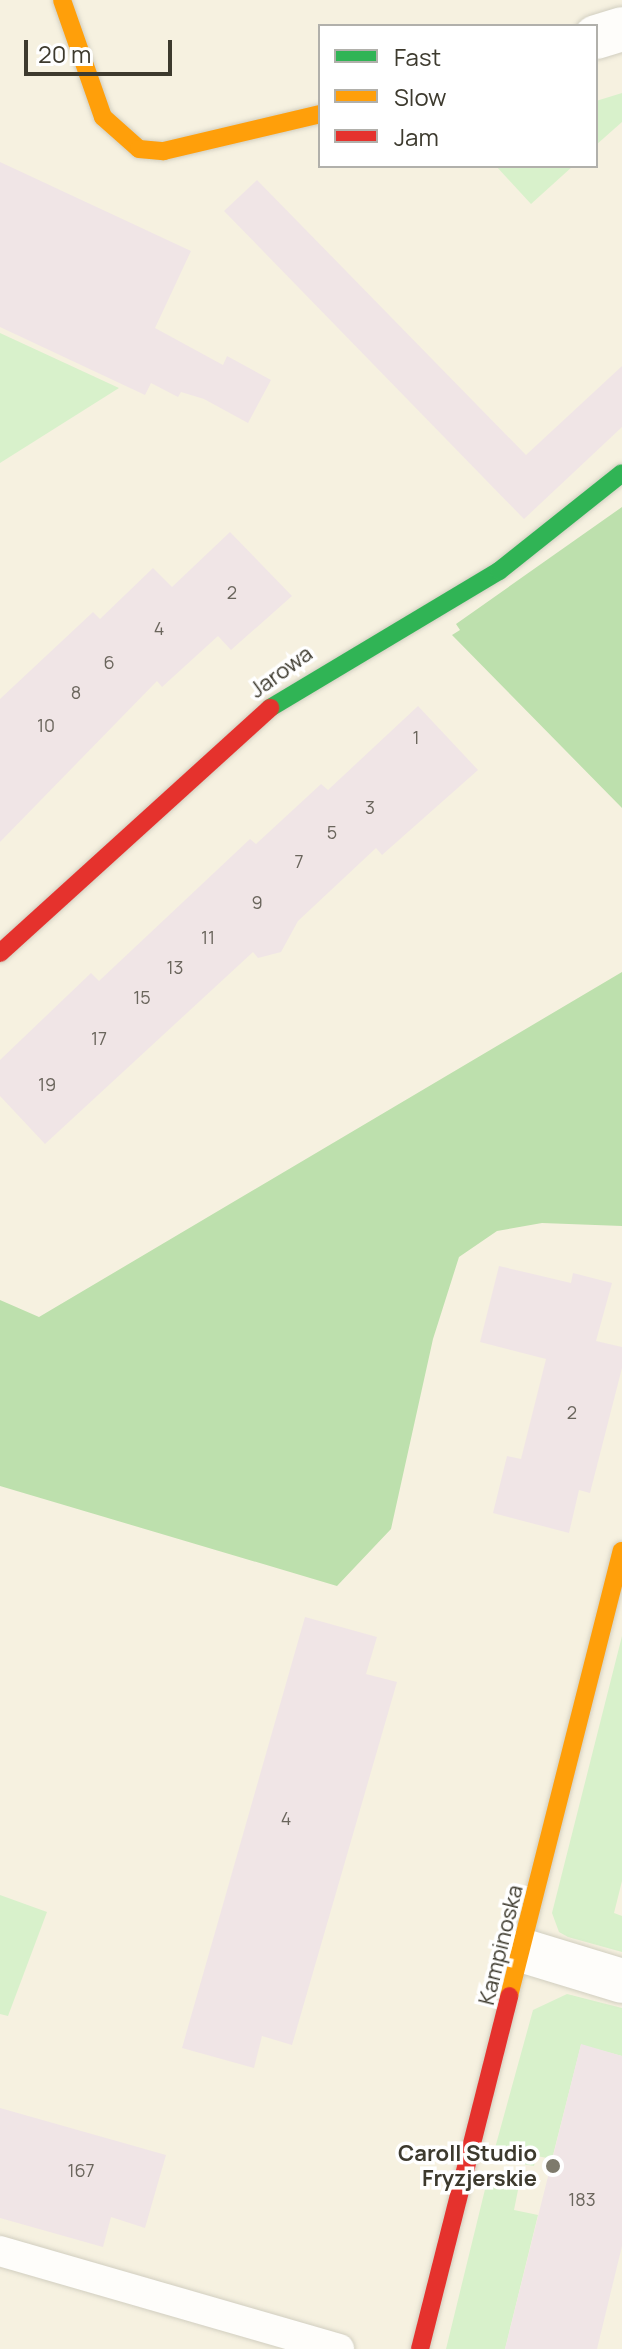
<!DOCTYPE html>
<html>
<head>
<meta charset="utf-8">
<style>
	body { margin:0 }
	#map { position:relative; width:622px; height:2349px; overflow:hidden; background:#f6f1e0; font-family:Manrope,sans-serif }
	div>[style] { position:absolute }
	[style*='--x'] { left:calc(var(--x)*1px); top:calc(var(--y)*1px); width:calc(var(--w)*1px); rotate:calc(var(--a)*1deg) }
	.green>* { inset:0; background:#d8f1cb }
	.forest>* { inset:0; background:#bde0ad }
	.building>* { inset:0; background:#f0e5e6 }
	.roads { filter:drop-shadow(0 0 2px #d1cec0) drop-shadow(0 0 2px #d1cec0) }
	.lane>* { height:30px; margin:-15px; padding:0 15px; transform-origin:15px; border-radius:15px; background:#fefdfa }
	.street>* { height:44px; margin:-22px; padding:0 22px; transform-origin:22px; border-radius:22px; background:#fefdfa }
	.fast>* { height:18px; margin:-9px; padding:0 9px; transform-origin:9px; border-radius:9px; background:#30b455 }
	.slow>* { height:18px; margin:-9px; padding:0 9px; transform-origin:9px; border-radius:9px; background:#ff9f0a }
	.jam>* { height:18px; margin:-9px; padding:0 9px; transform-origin:9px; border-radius:9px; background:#e5322d }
	.dots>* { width:22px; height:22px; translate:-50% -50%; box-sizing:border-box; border:4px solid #fff; border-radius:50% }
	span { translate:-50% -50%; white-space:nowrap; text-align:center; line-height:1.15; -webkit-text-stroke:7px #fff; paint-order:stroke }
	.number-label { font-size:18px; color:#6a655c }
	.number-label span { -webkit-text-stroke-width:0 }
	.street-label { font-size:22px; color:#3d3a2e }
	.poi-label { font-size:22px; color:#3d3a2e; font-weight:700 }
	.right { translate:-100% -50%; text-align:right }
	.legend { position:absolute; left:318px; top:24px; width:280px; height:144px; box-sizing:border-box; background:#fff; border:2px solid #b1b0ab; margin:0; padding:10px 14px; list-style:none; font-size:24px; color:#3d3a2e }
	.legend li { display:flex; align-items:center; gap:16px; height:40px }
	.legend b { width:40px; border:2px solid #b1b0ab }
	.scale { position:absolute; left:24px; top:40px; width:148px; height:36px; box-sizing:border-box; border:4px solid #3d3a2e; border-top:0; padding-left:10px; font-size:24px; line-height:28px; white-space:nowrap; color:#3d3a2e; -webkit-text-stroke:6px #fff; paint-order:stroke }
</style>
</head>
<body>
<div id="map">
	<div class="green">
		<i style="clip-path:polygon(622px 93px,622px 122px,596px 145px,596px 101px)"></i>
		<i style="clip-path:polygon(496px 166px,573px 166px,531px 204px)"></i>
		<i style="clip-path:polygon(0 333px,119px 388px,0 463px)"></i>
		<i style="clip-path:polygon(622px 1636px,622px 1881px,614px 1913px,622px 1916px,622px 1952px,568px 1937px,559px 1932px,552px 1913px)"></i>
		<i style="clip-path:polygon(0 1895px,47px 1912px,8px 2016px,0 2014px)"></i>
		<i style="clip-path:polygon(567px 1994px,622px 2008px,622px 2056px,581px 2045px,552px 2159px,537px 2156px,534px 2166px,492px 2159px,533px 2010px)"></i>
		<i style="clip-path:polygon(489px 2173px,520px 2180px,514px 2210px,538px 2215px,505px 2349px,446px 2349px)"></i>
	</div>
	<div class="forest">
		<i style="clip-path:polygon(622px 507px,622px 808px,452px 635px,460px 630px,456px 624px)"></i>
		<i style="clip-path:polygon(622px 972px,622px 1226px,542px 1223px,497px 1231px,459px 1257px,433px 1339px,391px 1529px,337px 1586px,0 1486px,0 1300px,39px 1317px)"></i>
	</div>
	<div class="building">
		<i style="clip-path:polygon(0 162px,191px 251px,155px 328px,223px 365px,227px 356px,271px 380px,248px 423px,204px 399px,181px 392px,178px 397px,151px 383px,145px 395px,0 327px)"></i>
		<i style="clip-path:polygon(257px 180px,526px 455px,622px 366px,622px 427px,524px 519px,224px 211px)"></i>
		<i style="clip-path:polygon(230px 532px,292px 596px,231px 650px,218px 636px,162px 687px,157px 681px,0 842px,0 699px,93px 612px,100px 619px,153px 568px,172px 587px)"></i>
		<i style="clip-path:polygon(418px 706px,478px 770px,382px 855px,376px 848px,298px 921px,281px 952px,258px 958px,253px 952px,45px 1144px,0 1096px,0 1060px,91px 973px,99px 981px,250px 839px,256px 844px,321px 784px,328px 790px)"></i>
		<i style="clip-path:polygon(499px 1266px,571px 1283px,573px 1273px,612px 1283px,596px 1341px,622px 1347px,622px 1368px,590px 1493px,579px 1490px,569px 1533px,493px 1513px,507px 1456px,521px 1459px,546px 1359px,480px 1342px)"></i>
		<i style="clip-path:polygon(305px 1617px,377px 1637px,366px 1674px,397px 1682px,292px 2045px,262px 2036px,254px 2068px,182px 2048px)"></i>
		<i style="clip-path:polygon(581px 2044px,622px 2056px,622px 2246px,597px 2349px,505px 2349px)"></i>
		<i style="clip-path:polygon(0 2108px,166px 2155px,145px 2228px,111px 2217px,103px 2247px,0 2218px)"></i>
	</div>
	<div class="roads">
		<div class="lane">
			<i style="--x:0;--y:2251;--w:353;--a:16.1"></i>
		</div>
		<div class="street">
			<i style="--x:596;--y:37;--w:27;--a:-17"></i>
			<i style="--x:524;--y:1951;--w:102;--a:17"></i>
		</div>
		<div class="fast">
			<i style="--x:270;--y:708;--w:267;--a:-30.9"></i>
			<i style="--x:499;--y:571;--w:157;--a:-38.5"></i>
		</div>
		<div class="slow">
			<i style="--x:62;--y:0;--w:124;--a:70.7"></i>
			<i style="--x:103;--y:117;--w:48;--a:41.6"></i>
			<i style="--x:139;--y:149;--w:25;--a:5"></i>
			<i style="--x:164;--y:151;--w:160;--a:-13.3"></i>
			<i style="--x:509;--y:1996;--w:459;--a:-75.8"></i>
		</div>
		<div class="jam">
			<i style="--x:0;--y:953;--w:365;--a:-42.2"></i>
			<i style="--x:420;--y:2349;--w:364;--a:-75.8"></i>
		</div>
	</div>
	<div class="dots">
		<i style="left:553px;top:2166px;background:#7e7a6c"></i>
	</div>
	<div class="number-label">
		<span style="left:232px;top:592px">2</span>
		<span style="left:159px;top:628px">4</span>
		<span style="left:109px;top:662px">6</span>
		<span style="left:76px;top:692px">8</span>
		<span style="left:46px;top:725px">10</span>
		<span style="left:416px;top:737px">1</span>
		<span style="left:370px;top:807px">3</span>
		<span style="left:332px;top:832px">5</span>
		<span style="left:299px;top:861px">7</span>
		<span style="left:257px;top:902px">9</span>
		<span style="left:208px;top:937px">11</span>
		<span style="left:175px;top:967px">13</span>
		<span style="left:142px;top:997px">15</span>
		<span style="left:99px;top:1038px">17</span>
		<span style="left:47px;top:1084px">19</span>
		<span style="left:572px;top:1412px">2</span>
		<span style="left:286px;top:1818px">4</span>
		<span style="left:81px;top:2170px">167</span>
		<span style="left:582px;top:2199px">183</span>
	</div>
	<div class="street-label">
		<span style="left:281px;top:672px;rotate:-36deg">Jarowa</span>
		<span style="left:501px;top:1945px;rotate:-76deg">Kampinoska</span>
	</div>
	<div class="poi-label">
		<span class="right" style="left:537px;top:2166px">Caroll Studio<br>Fryzjerskie</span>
	</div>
	<ul class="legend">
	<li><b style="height:10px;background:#30b455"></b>Fast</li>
	<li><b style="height:10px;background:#ff9f0a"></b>Slow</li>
	<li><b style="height:10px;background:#e5322d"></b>Jam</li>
	</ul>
	<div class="scale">20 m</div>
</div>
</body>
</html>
